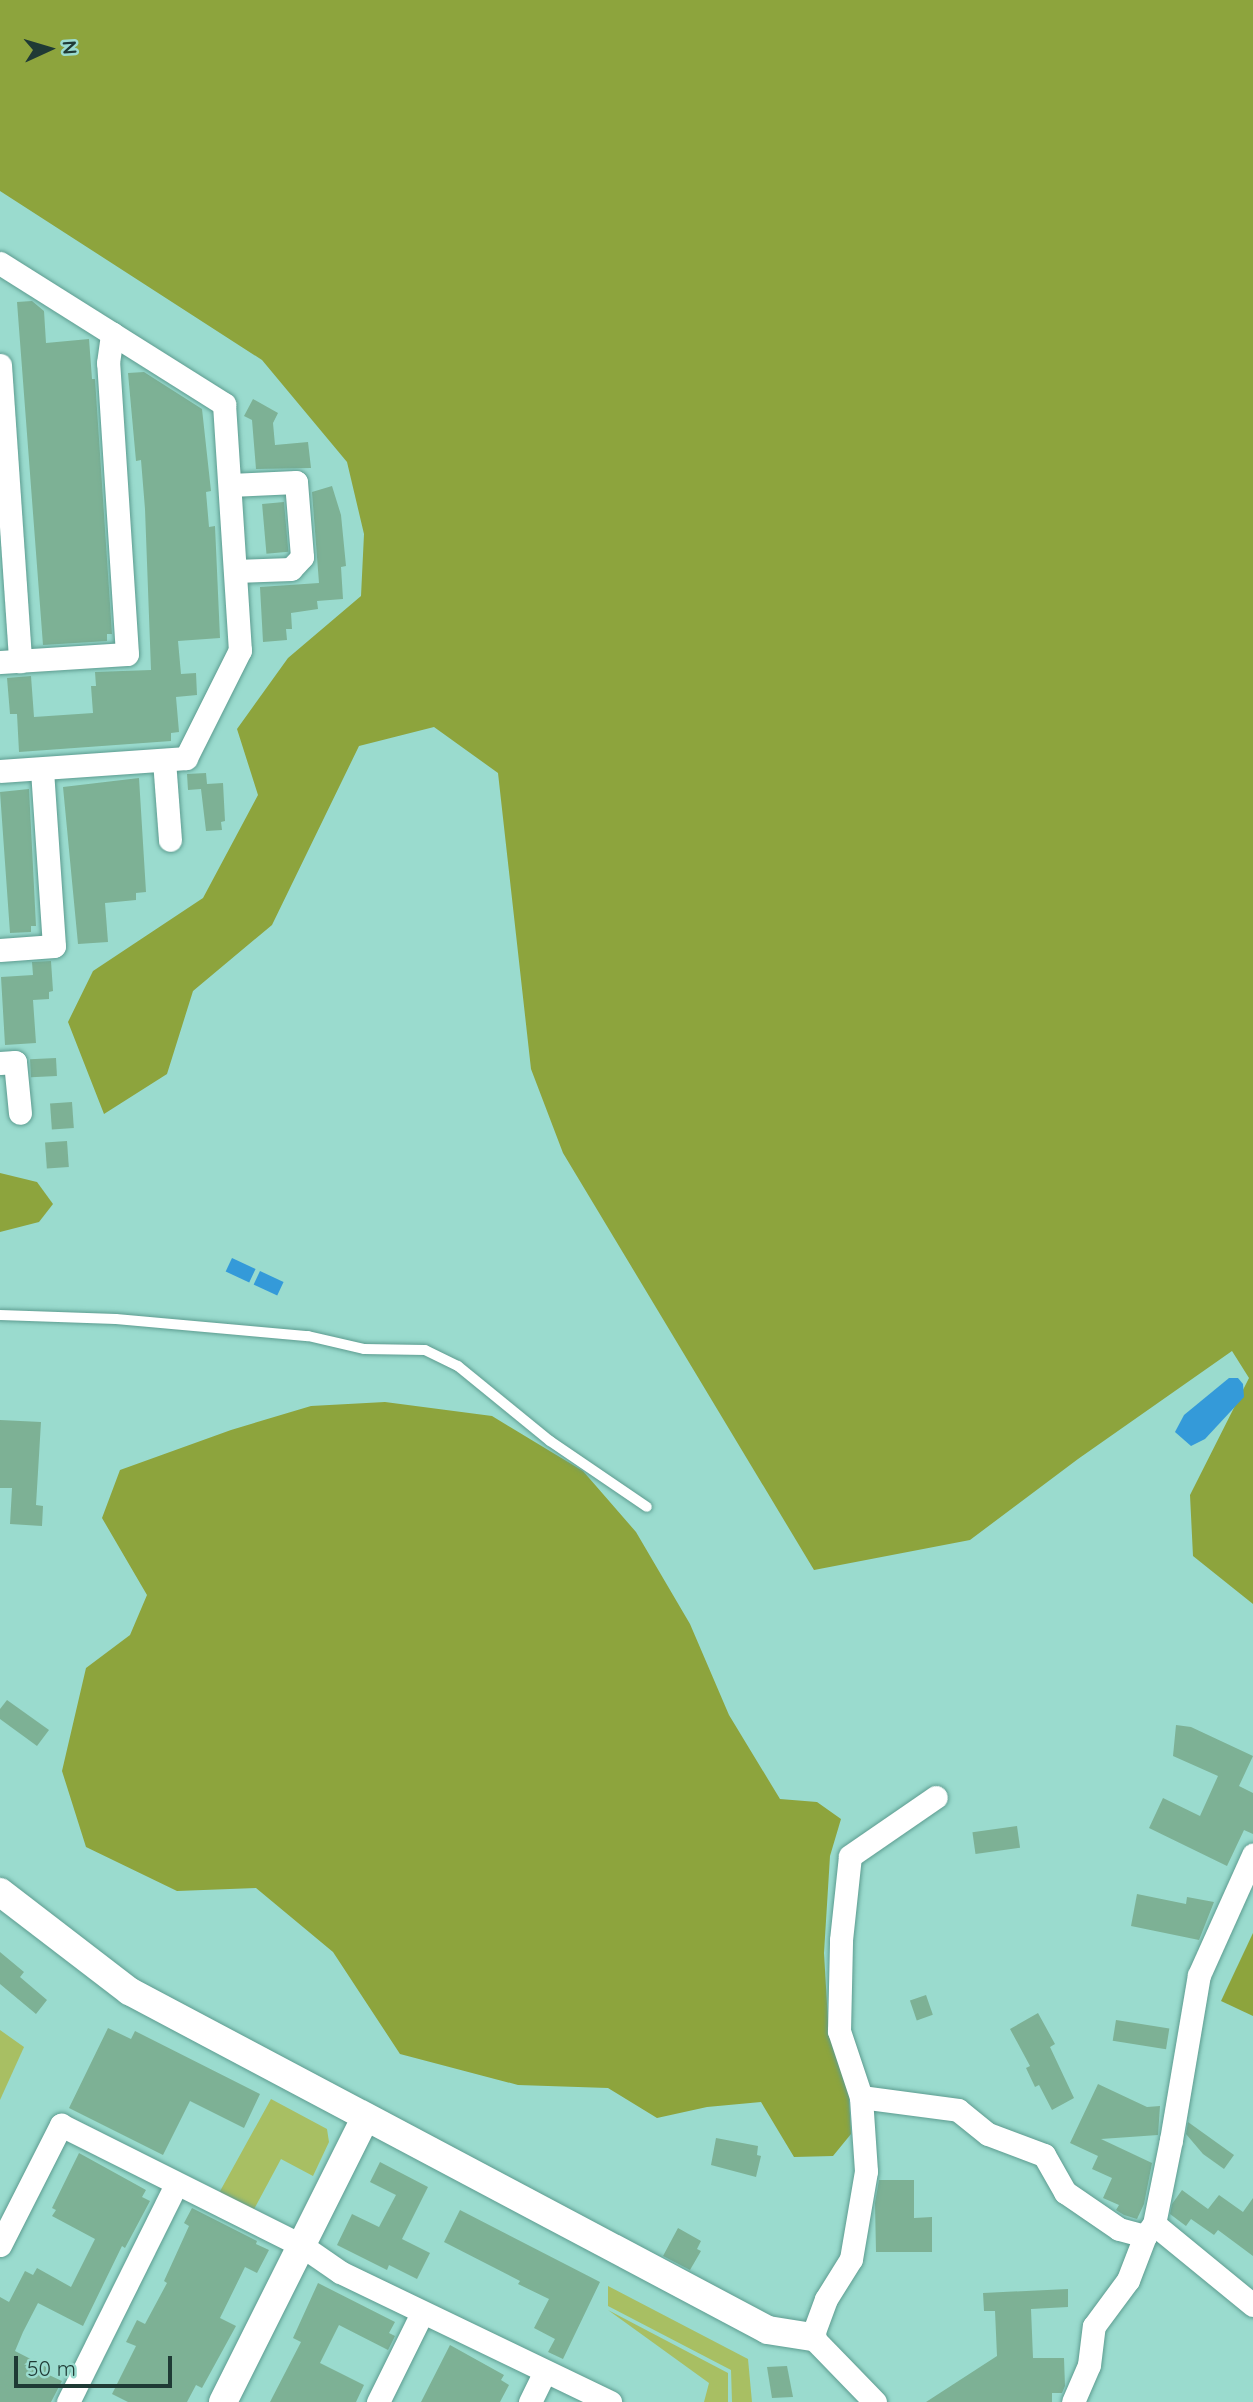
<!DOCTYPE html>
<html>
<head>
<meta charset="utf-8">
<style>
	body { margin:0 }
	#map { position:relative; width:1253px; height:2402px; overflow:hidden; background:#9adbce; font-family:Quicksand,sans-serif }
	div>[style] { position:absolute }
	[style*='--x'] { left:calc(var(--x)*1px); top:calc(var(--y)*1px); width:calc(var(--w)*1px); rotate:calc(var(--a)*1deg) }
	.green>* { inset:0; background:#a8bf63 }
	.forest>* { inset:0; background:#8da43d }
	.water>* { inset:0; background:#349ad9; transform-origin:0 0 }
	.building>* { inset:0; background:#7db195; transform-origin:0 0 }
	.roads { filter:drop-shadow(0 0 2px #5d9c90) drop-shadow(0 0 2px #5d9c90) }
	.service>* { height:10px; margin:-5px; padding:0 5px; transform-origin:5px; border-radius:5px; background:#fff }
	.minor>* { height:23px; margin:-11.5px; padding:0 11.5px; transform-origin:11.5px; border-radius:11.5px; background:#fff }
	.tertiary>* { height:28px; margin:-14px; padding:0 14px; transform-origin:14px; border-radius:14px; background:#fff }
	span { translate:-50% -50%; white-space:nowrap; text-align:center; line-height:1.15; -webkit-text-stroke:7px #9adbce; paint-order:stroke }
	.north { position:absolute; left:14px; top:14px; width:70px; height:70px; -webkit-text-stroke:5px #9adbce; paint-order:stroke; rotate:86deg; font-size:19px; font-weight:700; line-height:28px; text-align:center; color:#1f3a35 }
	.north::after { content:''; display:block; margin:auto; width:24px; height:32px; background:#1f3a35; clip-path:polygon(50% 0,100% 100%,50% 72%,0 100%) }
	.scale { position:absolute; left:14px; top:2356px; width:158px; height:32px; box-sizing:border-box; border:4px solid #1f3a35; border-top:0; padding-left:9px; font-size:21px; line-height:24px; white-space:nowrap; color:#1f3a35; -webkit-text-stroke:5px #9adbce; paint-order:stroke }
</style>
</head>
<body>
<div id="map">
	<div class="green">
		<i style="clip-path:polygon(0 2030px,24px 2047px,0 2100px)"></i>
		<i style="clip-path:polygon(271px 2099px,327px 2129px,329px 2142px,313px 2176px,281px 2159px,253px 2211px,219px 2193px)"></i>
		<i style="clip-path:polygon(608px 2286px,748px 2359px,752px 2402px,732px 2402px,731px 2370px,608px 2306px)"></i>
		<i style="clip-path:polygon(608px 2310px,728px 2373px,728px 2402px,704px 2402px,709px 2383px)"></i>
	</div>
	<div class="forest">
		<i style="clip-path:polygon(0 0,1253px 0,1253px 1604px,1193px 1556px,1190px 1495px,1249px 1378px,1232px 1351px,1078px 1459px,970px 1540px,814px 1570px,563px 1153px,531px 1069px,498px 773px,434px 727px,359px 746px,272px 925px,193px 991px,167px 1074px,104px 1114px,68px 1022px,93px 971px,203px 898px,258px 795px,237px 729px,288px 658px,361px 596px,364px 534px,347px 462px,262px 360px,0 191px)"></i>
		<i style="clip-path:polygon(0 1173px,37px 1182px,53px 1204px,39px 1222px,0 1232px)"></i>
		<i style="clip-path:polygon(385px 1402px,492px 1416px,583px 1471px,636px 1532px,690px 1624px,729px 1715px,780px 1799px,817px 1802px,841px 1819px,830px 1856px,824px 1953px,828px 2021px,848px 2078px,851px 2134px,833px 2156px,794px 2157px,761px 2102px,707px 2107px,657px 2118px,608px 2088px,518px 2085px,400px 2054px,333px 1952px,256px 1888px,177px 1891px,86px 1847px,62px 1771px,86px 1668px,130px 1635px,147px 1595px,102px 1518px,120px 1470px,231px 1430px,311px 1406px)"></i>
		<i style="clip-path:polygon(1253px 1933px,1253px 2016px,1221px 2001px)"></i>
	</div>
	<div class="water">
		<i style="left:232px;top:1258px;width:26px;height:15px;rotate:25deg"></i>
		<i style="left:260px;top:1271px;width:26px;height:15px;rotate:25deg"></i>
		<i style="clip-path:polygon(1229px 1378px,1238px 1378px,1243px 1384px,1244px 1397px,1205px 1439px,1191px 1446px,1175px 1432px,1184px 1415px)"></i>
	</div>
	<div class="building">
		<i style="clip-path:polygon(32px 301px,44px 311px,46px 343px,89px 339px,92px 379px,95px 379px,112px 634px,107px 634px,107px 641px,43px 645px,17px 302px)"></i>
		<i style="clip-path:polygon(144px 372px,202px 409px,211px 491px,206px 492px,209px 527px,215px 526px,220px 638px,178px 641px,181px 674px,196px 673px,197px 695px,176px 697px,179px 732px,171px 733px,171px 741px,19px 752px,17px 714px,10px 714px,7px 678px,31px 676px,34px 717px,93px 713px,91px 686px,96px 686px,95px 672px,151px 670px,145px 509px,141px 460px,136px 461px,128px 373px)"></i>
		<i style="clip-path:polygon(253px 399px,278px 413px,273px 423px,275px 445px,308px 442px,311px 468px,256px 469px,252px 420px,244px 416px)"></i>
		<i style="clip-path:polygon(332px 486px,341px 515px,346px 566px,341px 567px,343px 599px,317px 601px,318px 609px,291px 613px,292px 629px,286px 629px,287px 640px,263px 642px,260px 587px,319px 583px,312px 492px)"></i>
		<i style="left:284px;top:502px;width:50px;height:22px;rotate:85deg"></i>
		<i style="clip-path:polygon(206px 773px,207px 784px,223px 783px,225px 821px,221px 822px,222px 830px,206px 831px,201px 789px,188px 790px,187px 774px)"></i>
		<i style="clip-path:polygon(139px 778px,146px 892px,136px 893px,136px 900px,105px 903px,108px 942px,78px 944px,63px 787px)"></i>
		<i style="clip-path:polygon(29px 789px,36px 926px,31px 926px,31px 932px,10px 933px,0 792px)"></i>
		<i style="clip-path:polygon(51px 961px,53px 991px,49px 992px,49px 999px,33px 1000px,36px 1043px,5px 1045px,1px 977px,33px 975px,32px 962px)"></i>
		<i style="left:56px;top:1058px;width:18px;height:26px;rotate:87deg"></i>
		<i style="left:72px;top:1102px;width:26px;height:22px;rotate:86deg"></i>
		<i style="left:67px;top:1141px;width:26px;height:22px;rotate:86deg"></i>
		<i style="clip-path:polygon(0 1420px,41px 1422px,36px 1505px,43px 1506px,42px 1526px,10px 1524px,12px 1488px,0 1488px)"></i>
		<i style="clip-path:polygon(7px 1700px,49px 1730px,37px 1746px,0 1719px,0 1709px)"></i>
		<i style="clip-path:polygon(1176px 1725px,1191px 1727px,1253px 1756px,1239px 1786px,1253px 1793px,1253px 1834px,1244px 1830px,1227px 1866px,1149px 1828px,1163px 1798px,1200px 1816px,1218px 1776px,1173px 1756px)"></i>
		<i style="left:1017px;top:1826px;width:22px;height:45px;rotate:82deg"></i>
		<i style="clip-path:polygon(1137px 1894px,1186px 1904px,1187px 1897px,1214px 1902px,1199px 1940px,1131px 1926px)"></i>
		<i style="clip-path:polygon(0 1952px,24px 1972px,20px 1977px,47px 2000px,36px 2014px,0 1984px)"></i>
		<i style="left:926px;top:1995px;width:21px;height:17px;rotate:71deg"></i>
		<i style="clip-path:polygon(1038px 2013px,1055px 2044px,1050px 2047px,1074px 2098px,1052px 2110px,1039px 2085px,1035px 2087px,1026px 2068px,1030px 2066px,1010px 2029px)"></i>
		<i style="left:1116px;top:2020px;width:54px;height:21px;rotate:9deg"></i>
		<i style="clip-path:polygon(108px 2028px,131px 2039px,135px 2031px,260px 2094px,244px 2128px,190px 2101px,163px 2155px,69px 2108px)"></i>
		<i style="clip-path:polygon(1098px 2084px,1147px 2107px,1160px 2106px,1158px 2135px,1101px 2139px,1152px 2163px,1144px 2204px,1137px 2219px,1124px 2215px,1116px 2210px,1119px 2205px,1103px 2198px,1112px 2178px,1092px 2169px,1098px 2156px,1070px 2143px)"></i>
		<i style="clip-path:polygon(1188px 2122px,1234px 2155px,1224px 2169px,1203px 2154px,1186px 2134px)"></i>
		<i style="clip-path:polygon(716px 2138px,758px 2146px,757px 2155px,761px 2156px,756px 2177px,711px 2165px)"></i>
		<i style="clip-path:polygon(79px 2153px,146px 2190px,142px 2197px,150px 2201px,125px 2248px,122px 2246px,83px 2326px,38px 2303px,23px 2332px,15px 2351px,52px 2370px,49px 2375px,62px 2381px,51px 2402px,0 2402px,0 2297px,9px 2302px,25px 2271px,33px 2275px,37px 2268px,71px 2287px,95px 2239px,52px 2216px,56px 2210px,52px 2208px)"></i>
		<i style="clip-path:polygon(380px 2162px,428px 2187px,402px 2239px,430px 2253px,417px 2279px,389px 2265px,387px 2270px,337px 2245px,352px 2214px,379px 2227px,396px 2195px,370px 2182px)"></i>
		<i style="clip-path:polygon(879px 2180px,914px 2180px,914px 2218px,932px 2217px,932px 2252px,876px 2252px,875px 2203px)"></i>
		<i style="clip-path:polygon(1182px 2190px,1208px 2209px,1219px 2195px,1243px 2212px,1253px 2198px,1253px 2256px,1218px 2230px,1214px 2235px,1191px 2219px,1186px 2226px,1170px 2214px,1172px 2204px)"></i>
		<i style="clip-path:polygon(192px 2208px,257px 2241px,256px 2244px,269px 2250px,257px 2273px,245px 2267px,220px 2318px,236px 2326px,202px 2388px,196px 2385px,187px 2402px,128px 2402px,112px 2394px,136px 2346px,126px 2342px,137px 2320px,145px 2324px,167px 2283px,164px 2281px,189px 2226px,184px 2223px)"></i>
		<i style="clip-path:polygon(460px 2210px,600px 2282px,563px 2359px,548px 2352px,555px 2339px,534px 2328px,549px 2299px,518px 2284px,520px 2281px,444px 2242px)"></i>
		<i style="clip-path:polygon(678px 2228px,701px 2241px,697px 2249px,701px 2251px,690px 2270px,663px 2256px)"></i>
		<i style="clip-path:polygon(318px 2283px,395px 2322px,389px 2333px,395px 2336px,388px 2350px,339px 2325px,320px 2363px,364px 2385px,356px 2402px,270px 2402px,301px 2342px,293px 2338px)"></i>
		<i style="clip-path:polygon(1068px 2289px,1068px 2307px,1031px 2309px,1033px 2358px,1064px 2358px,1065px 2386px,1062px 2393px,1052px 2393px,1052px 2402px,926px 2402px,997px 2356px,995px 2311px,984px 2311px,983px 2293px)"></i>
		<i style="clip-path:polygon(450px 2345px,504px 2375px,501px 2380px,509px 2385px,500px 2402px,421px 2402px)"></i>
		<i style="clip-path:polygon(787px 2366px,793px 2397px,772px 2398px,767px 2367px)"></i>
	</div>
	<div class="roads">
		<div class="service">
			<i style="--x:0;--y:1315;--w:116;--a:2"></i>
			<i style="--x:116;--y:1319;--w:193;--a:5.1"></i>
			<i style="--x:308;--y:1336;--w:57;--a:13.1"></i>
			<i style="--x:364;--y:1349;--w:61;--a:0.9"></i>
			<i style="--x:425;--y:1350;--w:37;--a:26"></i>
			<i style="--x:458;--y:1366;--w:119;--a:39.2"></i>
			<i style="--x:550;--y:1441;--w:117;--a:34.2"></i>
		</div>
		<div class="minor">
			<i style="--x:0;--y:263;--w:265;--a:32.2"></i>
			<i style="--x:224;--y:404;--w:247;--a:86.3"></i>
			<i style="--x:240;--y:650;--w:121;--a:116.6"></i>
			<i style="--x:186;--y:758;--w:186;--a:176"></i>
			<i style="--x:0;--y:365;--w:297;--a:86.1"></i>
			<i style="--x:230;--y:485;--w:66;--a:-2.6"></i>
			<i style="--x:296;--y:482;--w:75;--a:85.4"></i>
			<i style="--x:302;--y:557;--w:16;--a:133"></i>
			<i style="--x:291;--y:569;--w:56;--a:178"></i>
			<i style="--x:0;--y:662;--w:127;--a:-3.6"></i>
			<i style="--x:127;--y:654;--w:292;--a:-93.7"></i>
			<i style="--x:108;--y:363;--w:30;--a:-82"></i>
			<i style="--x:164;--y:760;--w:80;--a:85.7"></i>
			<i style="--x:0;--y:950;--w:54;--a:-4.2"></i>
			<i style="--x:54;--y:946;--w:177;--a:-93.9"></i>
			<i style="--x:0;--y:1063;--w:15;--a:-4"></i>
			<i style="--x:15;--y:1062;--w:51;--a:84.4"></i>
			<i style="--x:861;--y:2097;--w:98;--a:7.6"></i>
			<i style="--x:958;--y:2110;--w:38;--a:39"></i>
			<i style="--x:988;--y:2134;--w:60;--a:20.6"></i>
			<i style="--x:1044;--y:2155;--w:43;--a:60.4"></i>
			<i style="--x:1065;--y:2192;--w:65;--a:34.4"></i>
			<i style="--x:1119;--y:2229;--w:27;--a:15"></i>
			<i style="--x:1154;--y:2224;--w:128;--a:39.3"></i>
			<i style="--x:0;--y:2245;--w:135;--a:-63.1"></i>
			<i style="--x:61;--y:2125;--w:268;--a:26.6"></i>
			<i style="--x:301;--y:2245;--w:47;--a:34.7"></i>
			<i style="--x:340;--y:2272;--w:300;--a:25.7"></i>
			<i style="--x:68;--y:2402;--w:243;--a:-63.6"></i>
			<i style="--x:378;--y:2402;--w:99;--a:-63.7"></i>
			<i style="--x:530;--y:2402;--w:34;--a:-64"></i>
			<i style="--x:875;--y:2402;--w:91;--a:-134.1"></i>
			<i style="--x:812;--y:2337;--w:40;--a:-69.8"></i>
			<i style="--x:826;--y:2299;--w:47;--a:-58"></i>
			<i style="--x:851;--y:2259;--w:89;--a:-80.3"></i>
			<i style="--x:866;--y:2171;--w:74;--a:-93.9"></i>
			<i style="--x:861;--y:2097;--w:70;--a:-108.4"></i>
			<i style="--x:839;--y:2031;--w:91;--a:-88.7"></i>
			<i style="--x:841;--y:1940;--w:84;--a:-83.9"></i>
			<i style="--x:850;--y:1856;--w:104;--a:-34.5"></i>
			<i style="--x:1073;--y:2402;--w:40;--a:-66.6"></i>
			<i style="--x:1089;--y:2365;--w:39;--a:-83"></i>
			<i style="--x:1094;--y:2326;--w:57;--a:-53.5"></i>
			<i style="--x:1128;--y:2280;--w:47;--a:-68.9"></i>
			<i style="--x:1145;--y:2236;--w:15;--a:-53"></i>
			<i style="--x:1154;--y:2224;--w:86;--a:-78.6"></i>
			<i style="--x:1171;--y:2140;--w:167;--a:-80.4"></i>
			<i style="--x:1199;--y:1975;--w:132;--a:-65.8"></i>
		</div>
		<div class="tertiary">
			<i style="--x:0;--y:1892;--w:163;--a:37.5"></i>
			<i style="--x:129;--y:1991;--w:723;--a:27.95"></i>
			<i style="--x:768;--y:2330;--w:45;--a:9"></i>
			<i style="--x:223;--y:2402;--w:317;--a:-63.4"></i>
		</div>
	</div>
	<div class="north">N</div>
	<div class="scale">50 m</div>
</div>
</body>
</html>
